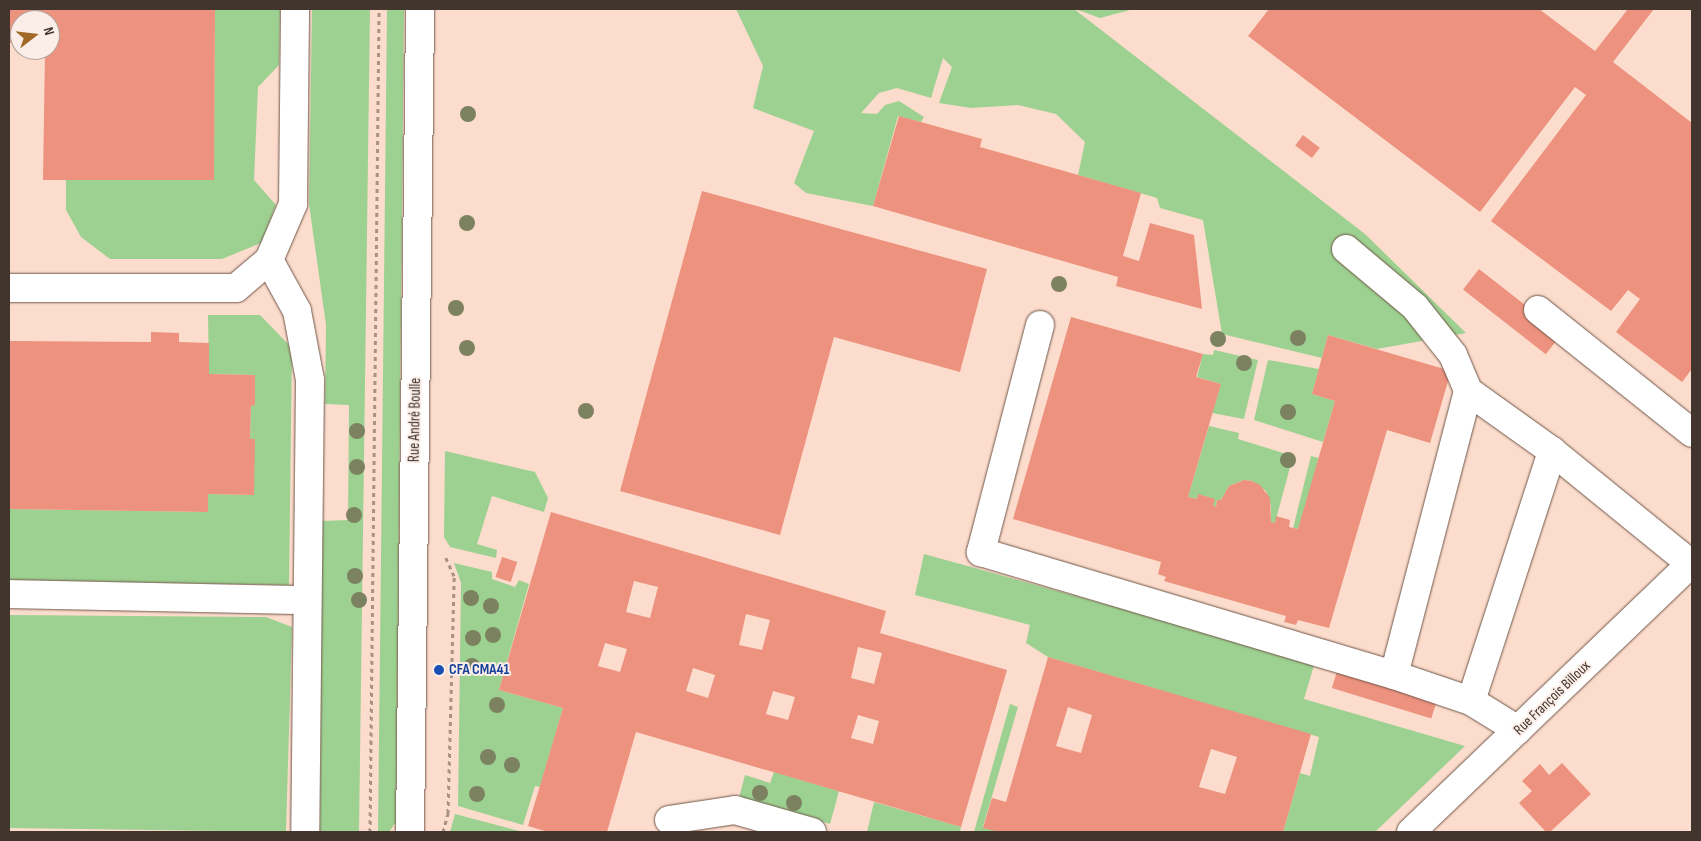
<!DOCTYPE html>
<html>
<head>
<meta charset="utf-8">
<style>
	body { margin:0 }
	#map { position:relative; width:1701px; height:841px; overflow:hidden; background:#fcdccc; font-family:"Sofia Sans Condensed",sans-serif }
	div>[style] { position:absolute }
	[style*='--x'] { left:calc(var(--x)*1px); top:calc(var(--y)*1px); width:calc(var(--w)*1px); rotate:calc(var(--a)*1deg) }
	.green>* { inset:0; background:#9dd191; transform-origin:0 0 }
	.building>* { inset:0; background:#ed927f; transform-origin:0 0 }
	.path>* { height:3px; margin-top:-1.5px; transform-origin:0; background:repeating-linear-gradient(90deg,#a89185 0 4px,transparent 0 8px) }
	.roads { filter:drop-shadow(0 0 1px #705648) drop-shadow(0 0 1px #705648) }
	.minor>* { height:28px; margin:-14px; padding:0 14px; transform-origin:14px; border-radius:14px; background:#fff }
	.trees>* { width:16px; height:16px; margin:-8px; border-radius:50%; background:#7c8260 }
	.dots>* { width:14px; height:14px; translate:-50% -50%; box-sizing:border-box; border:2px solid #fbeee8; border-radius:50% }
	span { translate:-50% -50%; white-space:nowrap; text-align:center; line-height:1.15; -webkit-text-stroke:4px #fbeee8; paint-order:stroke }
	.street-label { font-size:15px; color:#41352e }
	.transit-label { font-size:15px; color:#164399; font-weight:700 }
	.left { translate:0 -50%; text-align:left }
	.frame { position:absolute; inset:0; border:10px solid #41352e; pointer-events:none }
	.north { position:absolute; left:10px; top:10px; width:50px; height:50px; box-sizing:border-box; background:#fbeee8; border:1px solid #b1a49e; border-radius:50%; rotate:74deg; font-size:14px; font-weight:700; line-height:20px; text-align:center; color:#41352e }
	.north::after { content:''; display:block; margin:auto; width:18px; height:22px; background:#a16925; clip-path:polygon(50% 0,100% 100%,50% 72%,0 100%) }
</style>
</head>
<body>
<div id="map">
	<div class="green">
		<i style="clip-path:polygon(215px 9px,280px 9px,279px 65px,258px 87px,254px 180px,276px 205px,261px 243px,222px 259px,110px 259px,81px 237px,66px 210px,66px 180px,214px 180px)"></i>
		<i style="clip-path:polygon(312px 9px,370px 9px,359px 832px,320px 832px,322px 521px,348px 520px,349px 405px,325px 404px,326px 325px,309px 204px)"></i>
		<i style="clip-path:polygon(387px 9px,404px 9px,396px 822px,389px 832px,378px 832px)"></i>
		<i style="clip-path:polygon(736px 9px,1074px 9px,1365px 234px,1466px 333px,1377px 349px,1328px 335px,1322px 358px,1222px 334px,1203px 220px,1160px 208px,1157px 198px,1078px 175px,1085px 142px,1056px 114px,1018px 105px,971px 108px,939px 103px,952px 67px,943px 58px,931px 98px,897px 88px,879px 93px,861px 113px,877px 114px,885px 105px,899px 101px,924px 117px,921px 122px,898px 116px,873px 206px,806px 193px,794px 183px,814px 131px,753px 108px,763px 66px)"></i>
		<i style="clip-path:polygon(1075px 9px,1134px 9px,1100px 18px)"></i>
		<i style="clip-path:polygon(208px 315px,260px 315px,292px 348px,289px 585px,9px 580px,9px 509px,207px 512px,208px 494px,254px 495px,254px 439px,250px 439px,251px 406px,255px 405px,255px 375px,209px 374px)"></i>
		<i style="clip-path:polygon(1214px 350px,1258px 360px,1244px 419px,1212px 413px,1221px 384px,1197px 377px,1203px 354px,1213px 355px)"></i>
		<i style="clip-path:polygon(1268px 360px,1319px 369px,1312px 394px,1335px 401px,1323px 442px,1254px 420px)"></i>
		<i style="clip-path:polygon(1209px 426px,1239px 433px,1238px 439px,1293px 456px,1275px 523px,1271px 522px,1271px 506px,1266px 491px,1252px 481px,1244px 480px,1229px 486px,1221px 500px,1217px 500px,1216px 507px,1213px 505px,1214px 499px,1198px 494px,1197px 499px,1188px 497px)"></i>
		<i style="clip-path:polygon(445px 451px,535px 472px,548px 498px,544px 512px,492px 496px,477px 544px,497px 550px,496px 558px,450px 547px,444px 537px)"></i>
		<i style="left:1311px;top:456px;width:8px;height:74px;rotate:14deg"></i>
		<i style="clip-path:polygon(924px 554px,1315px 662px,1304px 699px,1465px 746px,1375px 832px,1283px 832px,1300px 773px,1310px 776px,1319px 737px,1048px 657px,1026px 643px,1030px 625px,915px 595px)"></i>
		<i style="clip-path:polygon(454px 563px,492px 572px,492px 579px,515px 587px,519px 580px,529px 584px,499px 690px,563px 708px,540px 787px,535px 786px,523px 825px,458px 806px,461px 583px)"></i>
		<i style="clip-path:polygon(9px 615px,266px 617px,292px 627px,286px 832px,9px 828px)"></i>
		<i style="clip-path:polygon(1010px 704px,1018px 707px,983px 827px,999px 832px,974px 832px)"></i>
		<i style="clip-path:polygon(774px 772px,839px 791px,830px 824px,739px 798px,745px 775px,770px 783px)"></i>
		<i style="clip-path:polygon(874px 802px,961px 827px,960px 832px,867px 832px)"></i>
		<i style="clip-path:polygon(455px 814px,523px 832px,450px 832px)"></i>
	</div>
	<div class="building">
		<i style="clip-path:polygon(9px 9px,215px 9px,214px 180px,43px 180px,45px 50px,50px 50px,50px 20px,20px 20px,20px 43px,9px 43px)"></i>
		<i style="clip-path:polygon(1269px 9px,1539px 9px,1595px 51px,1628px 9px,1654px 9px,1613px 62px,1692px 123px,1692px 369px,1682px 382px,1616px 332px,1640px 299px,1628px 290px,1611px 311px,1491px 221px,1586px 95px,1575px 87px,1480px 212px,1248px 36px)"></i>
		<i style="clip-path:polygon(899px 116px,982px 139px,980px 147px,1141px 193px,1123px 256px,1139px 261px,1150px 223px,1194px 235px,1202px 309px,1116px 286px,1118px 277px,873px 206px)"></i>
		<i style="left:1303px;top:135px;width:21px;height:13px;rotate:37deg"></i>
		<i style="clip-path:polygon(702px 191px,987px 269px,960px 372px,834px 337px,780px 535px,620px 491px)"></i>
		<i style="left:1479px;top:269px;width:105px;height:26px;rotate:38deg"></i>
		<i style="clip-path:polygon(1071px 317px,1203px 354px,1196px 377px,1221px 384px,1188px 497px,1197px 499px,1198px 494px,1215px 499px,1213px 505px,1216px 507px,1217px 500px,1221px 500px,1229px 486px,1244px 480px,1252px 481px,1260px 485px,1270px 498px,1271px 522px,1275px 523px,1276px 516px,1290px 520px,1289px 527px,1298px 529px,1335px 401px,1312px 394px,1328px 335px,1451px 371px,1430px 443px,1387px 430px,1329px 628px,1298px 620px,1296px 625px,1284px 622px,1286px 616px,1164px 581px,1166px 577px,1158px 574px,1161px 562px,1013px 519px)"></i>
		<i style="clip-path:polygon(151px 332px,179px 333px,179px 342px,209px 343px,209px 374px,255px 375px,255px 405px,251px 406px,250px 439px,255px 439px,254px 495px,208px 494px,208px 512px,9px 509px,9px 341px,151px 342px)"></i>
		<i style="clip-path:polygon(evenodd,551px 512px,886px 611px,880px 633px,1007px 670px,961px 827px,636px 732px,607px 832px,548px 832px,528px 826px,563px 708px,499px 690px,551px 512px,634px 581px,658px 587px,650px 618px,626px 612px,634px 581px,551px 512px,746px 614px,770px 620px,762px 650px,739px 645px,746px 614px,551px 512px,605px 643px,627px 649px,620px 672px,598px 666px,605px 643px,551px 512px,858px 647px,882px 653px,874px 684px,851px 678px,858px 647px,551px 512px,693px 668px,715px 675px,708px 698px,686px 691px,693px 668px,551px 512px,773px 691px,795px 697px,788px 720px,766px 714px,773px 691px,551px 512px,858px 715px,879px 721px,873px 744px,851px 738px,858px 715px)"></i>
		<i style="left:502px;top:557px;width:16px;height:21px;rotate:18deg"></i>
		<i style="clip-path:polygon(evenodd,1048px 657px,1311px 734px,1283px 832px,999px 832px,983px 828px,992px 798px,1006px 802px,1048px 657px,1068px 707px,1092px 715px,1081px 753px,1056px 746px,1068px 707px,1048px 657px,1211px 749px,1237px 757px,1225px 794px,1199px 787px,1211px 749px)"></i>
		<i style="left:1338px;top:668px;width:104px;height:21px;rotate:17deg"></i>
		<i style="clip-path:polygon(1562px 763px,1591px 794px,1550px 832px,1546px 832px,1519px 803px,1532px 791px,1522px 781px,1540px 764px,1549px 775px)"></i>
	</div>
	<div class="path">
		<i style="--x:370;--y:832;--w:823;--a:-89.37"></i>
		<i style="--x:443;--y:832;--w:20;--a:-75"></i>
		<i style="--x:448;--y:813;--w:237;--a:-88.5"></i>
		<i style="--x:454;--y:576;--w:22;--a:-114"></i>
	</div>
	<div class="roads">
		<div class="minor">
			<i style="--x:1346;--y:249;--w:90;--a:40"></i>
			<i style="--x:1415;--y:307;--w:61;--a:51.6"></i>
			<i style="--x:1453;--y:355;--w:39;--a:67"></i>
			<i style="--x:1468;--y:391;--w:293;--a:104.6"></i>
			<i style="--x:269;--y:260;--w:58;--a:61.2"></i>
			<i style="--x:297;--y:311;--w:70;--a:79.3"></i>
			<i style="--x:310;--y:380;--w:452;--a:90.6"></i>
			<i style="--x:9;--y:288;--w:227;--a:0"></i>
			<i style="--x:236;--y:288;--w:43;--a:-40.3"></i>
			<i style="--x:269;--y:260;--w:61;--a:-66.8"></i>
			<i style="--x:293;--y:204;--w:195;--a:-89.4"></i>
			<i style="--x:1538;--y:310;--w:197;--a:38.6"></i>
			<i style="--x:1040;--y:325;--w:235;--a:104.6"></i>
			<i style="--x:981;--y:552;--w:431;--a:16.6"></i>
			<i style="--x:1394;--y:675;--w:81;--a:18.7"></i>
			<i style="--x:1471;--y:701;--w:55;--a:31.7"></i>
			<i style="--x:1468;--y:391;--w:103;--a:35.5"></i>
			<i style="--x:1552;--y:451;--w:179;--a:39.1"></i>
			<i style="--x:9;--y:594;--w:298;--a:1.2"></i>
			<i style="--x:1471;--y:701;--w:263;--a:-72"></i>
			<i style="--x:669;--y:820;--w:67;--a:-8.6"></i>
			<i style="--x:735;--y:810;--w:80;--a:15.9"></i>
			<i style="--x:410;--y:832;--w:823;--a:-89.3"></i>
			<i style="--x:1411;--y:832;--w:389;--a:-43.8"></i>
		</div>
	</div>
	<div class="trees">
		<i style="left:468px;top:114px"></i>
		<i style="left:467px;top:223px"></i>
		<i style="left:1059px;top:284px"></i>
		<i style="left:456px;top:308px"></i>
		<i style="left:1298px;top:338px"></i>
		<i style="left:1218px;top:339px"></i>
		<i style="left:467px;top:348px"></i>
		<i style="left:1244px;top:363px"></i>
		<i style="left:586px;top:411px"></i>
		<i style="left:1288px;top:412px"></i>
		<i style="left:357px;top:431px"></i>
		<i style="left:1288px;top:460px"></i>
		<i style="left:357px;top:467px"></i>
		<i style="left:354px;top:515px"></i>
		<i style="left:355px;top:576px"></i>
		<i style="left:471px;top:598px"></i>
		<i style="left:359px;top:600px"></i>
		<i style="left:491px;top:606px"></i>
		<i style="left:493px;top:635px"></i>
		<i style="left:473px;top:638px"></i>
		<i style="left:472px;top:666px"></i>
		<i style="left:497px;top:705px"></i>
		<i style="left:488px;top:757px"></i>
		<i style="left:512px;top:765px"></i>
		<i style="left:760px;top:793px"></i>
		<i style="left:477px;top:794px"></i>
		<i style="left:794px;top:803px"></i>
	</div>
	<div class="dots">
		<i style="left:439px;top:670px;background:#1a4fb4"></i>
	</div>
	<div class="street-label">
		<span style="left:415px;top:420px;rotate:-89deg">Rue André Boulle</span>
		<span style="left:1552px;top:698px;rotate:-44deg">Rue François Billoux</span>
	</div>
	<div class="transit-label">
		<span class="left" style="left:449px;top:670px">CFA CMA41</span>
	</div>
	<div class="frame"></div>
	<div class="north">N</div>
</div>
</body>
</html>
